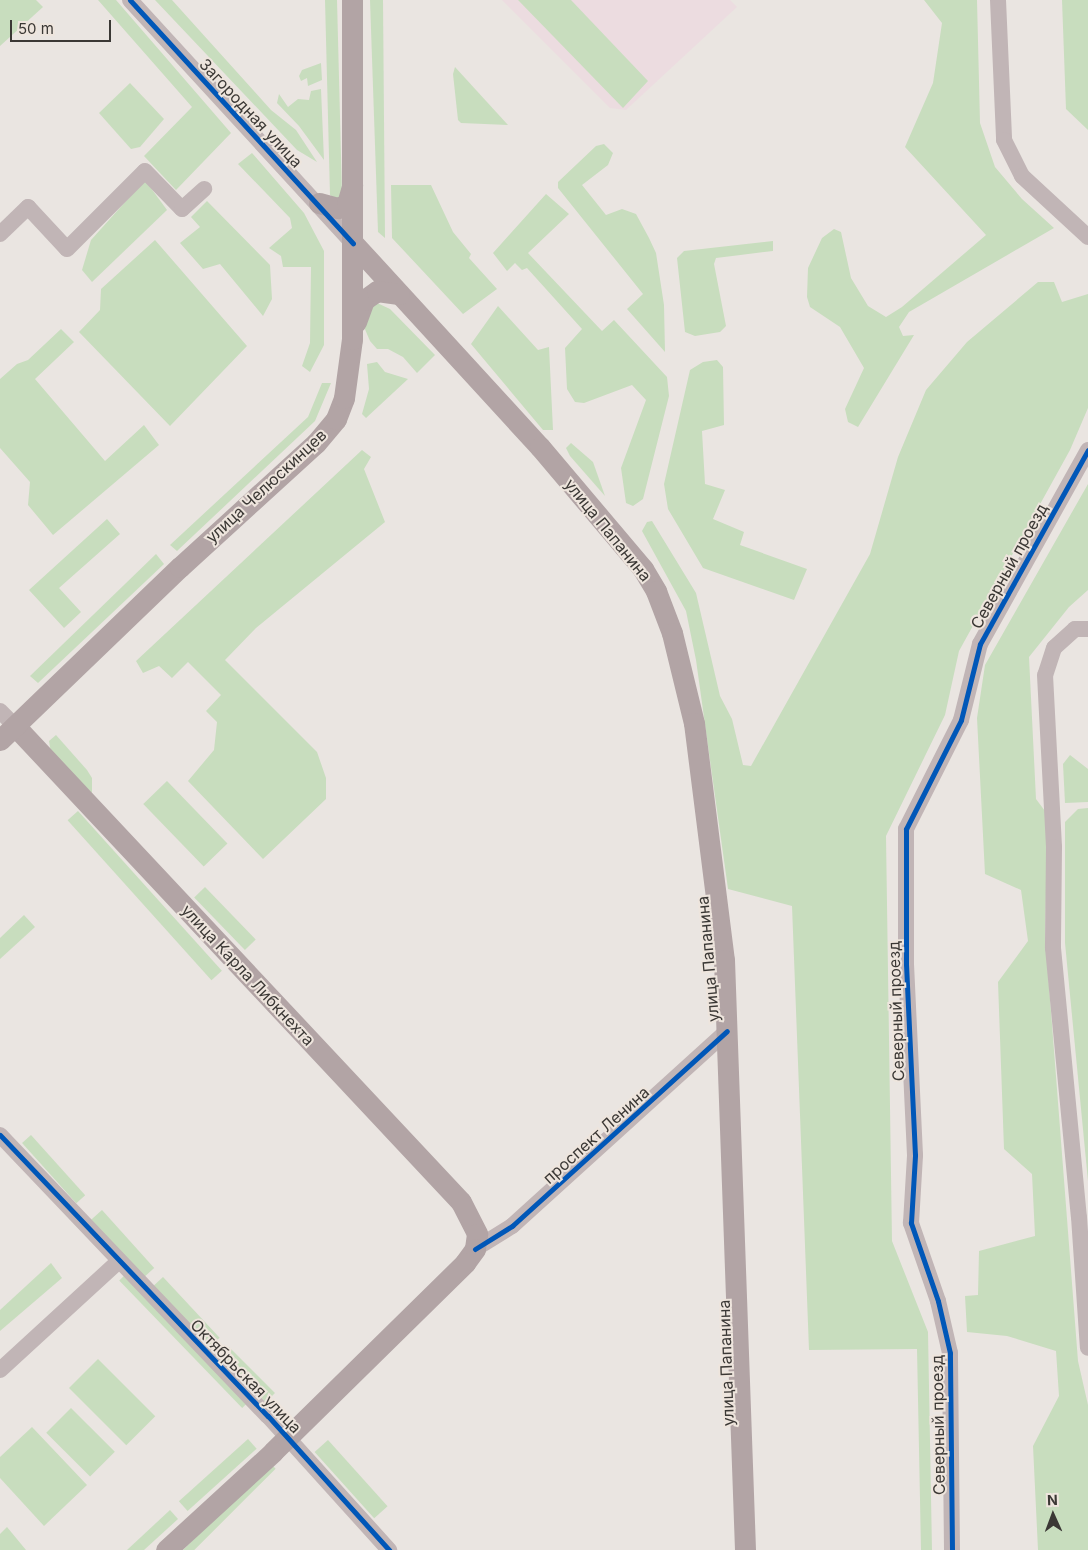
<!DOCTYPE html>
<html>
<head>
<meta charset="utf-8">
<style>
	body { margin:0 }
	#map { position:relative; width:1088px; height:1550px; overflow:hidden; background:#eae5e1; font-family:Inter,sans-serif }
	div>[style] { position:absolute }
	[style*='--x'] { left:calc(var(--x)*1px); top:calc(var(--y)*1px); width:calc(var(--w)*1px); rotate:calc(var(--a)*1deg) }
	.education>* { inset:0; background:#ecdce0 }
	.green>* { inset:0; background:#c8ddbe; transform-origin:0 0 }
	.minor>* { height:16px; margin:-8px; padding:0 8px; transform-origin:8px; border-radius:8px; background:#c1b5b6 }
	.major>* { height:21px; margin:-10.5px; padding:0 10.5px; transform-origin:10.5px; border-radius:10.5px; background:#b2a4a5 }
	.cycleway>* { height:5px; margin:-2.5px; padding:0 2.5px; transform-origin:2.5px; border-radius:2.5px; background:#0057b8 }
	span { translate:-50% -50%; white-space:nowrap; text-align:center; line-height:1.15; -webkit-text-stroke:4px #eee5dd; paint-order:stroke }
	.street-label { font-size:16px; color:#3b3835 }
	.north { position:absolute; left:1028px; top:1490px; width:50px; height:50px; -webkit-text-stroke:4px #eee5dd; paint-order:stroke; rotate:358deg; font-size:14px; font-weight:700; line-height:20px; text-align:center; color:#3b3835 }
	.north::after { content:''; display:block; margin:auto; width:18px; height:22px; background:#3b3835; clip-path:polygon(50% 0,100% 100%,50% 72%,0 100%) }
	.scale { position:absolute; left:10px; top:20px; width:101px; height:22px; box-sizing:border-box; border:2px solid #3b3835; border-top:0; padding-left:6px; font-size:15px; line-height:18px; white-space:nowrap; color:#3b3835; -webkit-text-stroke:4px #eee5dd; paint-order:stroke }
</style>
</head>
<body>
<div id="map">
	<div class="education">
		<i style="clip-path:polygon(502px 0,730px 0,737px 7px,626px 110px,610px 108px)"></i>
	</div>
	<div class="green">
		<i style="clip-path:polygon(0 0,36px 0,43px 7px,0 46px)"></i>
		<i style="clip-path:polygon(98px 0,116px 0,231px 133px,176px 190px,144px 156px,192px 107px)"></i>
		<i style="clip-path:polygon(155px 0,172px 0,271px 110px,296px 130px,317px 162px,297px 150px)"></i>
		<i style="clip-path:polygon(325px 0,337px 0,342px 195px,337px 200px,330px 195px)"></i>
		<i style="clip-path:polygon(370px 0,383px 0,385px 238px,378px 232px)"></i>
		<i style="clip-path:polygon(518px 0,571px 0,648px 81px,623px 108px)"></i>
		<i style="clip-path:polygon(924px 0,977px 0,980px 123px,995px 167px,1022px 199px,1054px 228px,909px 312px,899px 327px,903px 336px,914px 335px,858px 427px,848px 422px,845px 409px,864px 368px,840px 327px,810px 307px,807px 297px,808px 268px,822px 238px,834px 229px,841px 232px,851px 278px,868px 306px,886px 317px,902px 307px,986px 235px,905px 147px,933px 83px,942px 23px)"></i>
		<i style="clip-path:polygon(1062px 0,1088px 0,1088px 130px,1066px 109px)"></i>
		<i style="clip-path:polygon(321px 63px,322px 80px,308px 86px,307px 78px,301px 81px,299px 76px,302px 70px)"></i>
		<i style="clip-path:polygon(455px 67px,508px 125px,461px 123px,458px 120px,453px 74px)"></i>
		<i style="clip-path:polygon(130px 83px,164px 119px,140px 147px,131px 149px,99px 113px)"></i>
		<i style="clip-path:polygon(321px 89px,324px 160px,299px 126px,277px 103px,279px 94px,288px 107px,298px 99px,309px 100px,311px 91px)"></i>
		<i style="clip-path:polygon(604px 144px,613px 153px,608px 165px,582px 185px,606px 215px,622px 209px,636px 214px,649px 238px,656px 253px,664px 305px,665px 352px,627px 309px,643px 294px,558px 188px,558px 182px,596px 146px)"></i>
		<i style="clip-path:polygon(252px 153px,304px 213px,324px 251px,324px 345px,310px 372px,302px 366px,310px 343px,311px 267px,283px 267px,281px 256px,269px 248px,292px 228px,290px 218px,238px 164px)"></i>
		<i style="clip-path:polygon(145px 180px,167px 210px,92px 282px,82px 270px,91px 240px)"></i>
		<i style="clip-path:polygon(391px 185px,431px 185px,453px 232px,471px 254px,469px 258px,497px 289px,463px 314px,392px 238px)"></i>
		<i style="clip-path:polygon(546px 194px,569px 214px,528px 253px,602px 331px,614px 320px,667px 377px,669px 396px,643px 499px,633px 506px,626px 503px,621px 468px,646px 400px,632px 385px,584px 403px,575px 402px,567px 389px,565px 348px,582px 329px,527px 268px,522px 270px,515px 263px,507px 271px,493px 253px)"></i>
		<i style="clip-path:polygon(207px 201px,270px 265px,272px 299px,263px 316px,220px 264px,203px 269px,180px 243px,200px 227px,191px 217px)"></i>
		<i style="clip-path:polygon(155px 240px,247px 346px,170px 426px,79px 332px,100px 310px,101px 289px)"></i>
		<i style="clip-path:polygon(773px 241px,773px 251px,716px 258px,714px 264px,726px 326px,720px 332px,695px 336px,685px 332px,677px 258px,684px 251px)"></i>
		<i style="clip-path:polygon(1038px 282px,1054px 282px,1062px 302px,1088px 294px,1088px 408px,1070px 450px,959px 651px,945px 715px,886px 836px,892px 1241px,928px 1332px,932px 1550px,921px 1550px,917px 1349px,809px 1350px,792px 906px,728px 889px,696px 660px,686px 611px,642px 531px,647px 522px,652px 521px,696px 593px,720px 696px,732px 719px,743px 765px,751px 766px,870px 554px,898px 457px,926px 390px,967px 342px)"></i>
		<i style="clip-path:polygon(375px 302px,390px 309px,435px 355px,417px 373px,403px 357px,388px 349px,377px 349px,370px 341px,364px 327px,368px 308px)"></i>
		<i style="clip-path:polygon(498px 306px,538px 350px,549px 347px,553px 430px,543px 430px,471px 344px)"></i>
		<i style="clip-path:polygon(61px 329px,74px 342px,35px 379px,105px 461px,144px 425px,159px 445px,53px 535px,28px 505px,30px 482px,0 448px,0 379px,17px 364px,28px 360px)"></i>
		<i style="clip-path:polygon(717px 360px,723px 367px,724px 425px,702px 431px,705px 484px,725px 490px,713px 519px,744px 532px,740px 545px,807px 569px,794px 600px,703px 568px,668px 509px,664px 484px,690px 370px,703px 362px)"></i>
		<i style="clip-path:polygon(377px 362px,385px 372px,408px 379px,366px 418px,362px 414px,369px 389px,367px 364px)"></i>
		<i style="clip-path:polygon(322px 383px,331px 383px,315px 421px,177px 551px,170px 545px,308px 417px)"></i>
		<i style="clip-path:polygon(571px 443px,593px 462px,605px 496px,570px 456px,566px 448px)"></i>
		<i style="clip-path:polygon(362px 450px,371px 457px,364px 469px,385px 522px,256px 628px,225px 660px,317px 752px,326px 778px,326px 799px,263px 859px,188px 781px,214px 750px,217px 722px,206px 711px,221px 695px,188px 662px,172px 678px,159px 666px,143px 673px,136px 661px)"></i>
		<i style="clip-path:polygon(1088px 484px,1088px 590px,1069px 607px,1029px 657px,1036px 799px,1048px 815px,1045px 934px,1078px 1361px,1088px 1405px,1088px 1550px,1038px 1550px,1033px 1446px,1059px 1396px,1056px 1351px,1007px 1336px,967px 1332px,965px 1296px,978px 1295px,979px 1251px,1035px 1236px,1032px 1174px,1004px 1149px,998px 982px,1028px 941px,1021px 890px,985px 874px,977px 718px,985px 665px)"></i>
		<i style="clip-path:polygon(107px 519px,120px 534px,59px 588px,81px 612px,64px 628px,29px 590px)"></i>
		<i style="clip-path:polygon(156px 554px,164px 564px,38px 683px,30px 676px)"></i>
		<i style="clip-path:polygon(56px 735px,87px 770px,92px 778px,92px 793px,51px 753px,49px 741px)"></i>
		<i style="clip-path:polygon(1070px 755px,1088px 769px,1088px 802px,1065px 803px,1063px 764px)"></i>
		<i style="left:167px;top:781px;width:87px;height:33px;rotate:46deg"></i>
		<i style="clip-path:polygon(1088px 808px,1088px 1181px,1065px 943px,1065px 822px,1078px 809px)"></i>
		<i style="left:78px;top:811px;width:215px;height:14px;rotate:48deg"></i>
		<i style="left:205px;top:887px;width:73px;height:15px;rotate:46deg"></i>
		<i style="clip-path:polygon(24px 915px,35px 927px,0 959px,0 938px)"></i>
		<i style="left:31px;top:1135px;width:81px;height:12px;rotate:48deg"></i>
		<i style="left:102px;top:1210px;width:78px;height:15px;rotate:48deg"></i>
		<i style="clip-path:polygon(51px 1263px,62px 1278px,0 1331px,0 1310px)"></i>
		<i style="left:125px;top:1275px;width:177px;height:8px;rotate:46deg"></i>
		<i style="left:163px;top:1277px;width:83px;height:15px;rotate:47deg"></i>
		<i style="left:229px;top:1347px;width:65px;height:13px;rotate:45deg"></i>
		<i style="left:98px;top:1359px;width:81px;height:41px;rotate:45deg"></i>
		<i style="left:71px;top:1408px;width:62px;height:35px;rotate:45deg"></i>
		<i style="clip-path:polygon(32px 1427px,87px 1485px,44px 1526px,0 1478px,0 1457px)"></i>
		<i style="left:248px;top:1439px;width:13px;height:93px;rotate:48deg"></i>
		<i style="left:328px;top:1440px;width:89px;height:18px;rotate:48deg"></i>
		<i style="left:270px;top:1463px;width:8px;height:129px;rotate:45deg"></i>
		<i style="clip-path:polygon(170px 1510px,178px 1519px,144px 1550px,127px 1550px)"></i>
		<i style="clip-path:polygon(7px 1527px,26px 1550px,0 1550px,0 1534px)"></i>
	</div>
	<div class="minor">
		<i style="--x:130;--y:0;--w:330;--a:47.5"></i>
		<i style="--x:998;--y:0;--w:140;--a:87.5"></i>
		<i style="--x:1004;--y:140;--w:40;--a:63.4"></i>
		<i style="--x:1022;--y:176;--w:90;--a:42.7"></i>
		<i style="--x:0;--y:234;--w:39;--a:-44"></i>
		<i style="--x:28;--y:207;--w:57;--a:47.1"></i>
		<i style="--x:67;--y:249;--w:110;--a:-45"></i>
		<i style="--x:145;--y:171;--w:53;--a:45.8"></i>
		<i style="--x:182;--y:209;--w:30;--a:-42"></i>
		<i style="--x:1088;--y:629;--w:13;--a:180"></i>
		<i style="--x:1075;--y:629;--w:28;--a:138"></i>
		<i style="--x:1054;--y:648;--w:28;--a:108"></i>
		<i style="--x:1045;--y:675;--w:172;--a:87"></i>
		<i style="--x:1054;--y:847;--w:101;--a:90.6"></i>
		<i style="--x:1053;--y:948;--w:270;--a:84.5"></i>
		<i style="--x:1079;--y:1217;--w:131;--a:86.1"></i>
		<i style="--x:0;--y:711;--w:21;--a:45"></i>
		<i style="--x:0;--y:1135;--w:388;--a:46.4"></i>
		<i style="--x:268;--y:1416;--w:181;--a:47.9"></i>
		<i style="--x:475;--y:1249;--w:44;--a:-31.9"></i>
		<i style="--x:512;--y:1226;--w:290;--a:-42.2"></i>
		<i style="--x:0;--y:1370;--w:160;--a:-42.5"></i>
		<i style="--x:952;--y:1550;--w:197;--a:-90.6"></i>
		<i style="--x:950;--y:1353;--w:53;--a:-103"></i>
		<i style="--x:938;--y:1301;--w:83;--a:-109.1"></i>
		<i style="--x:911;--y:1223;--w:68;--a:-86.6"></i>
		<i style="--x:915;--y:1155;--w:191;--a:-92.7"></i>
		<i style="--x:906;--y:964;--w:135;--a:-90"></i>
		<i style="--x:906;--y:829;--w:122;--a:-63.2"></i>
		<i style="--x:961;--y:720;--w:78;--a:-76"></i>
		<i style="--x:980;--y:644;--w:222;--a:-60.9"></i>
	</div>
	<div class="major">
		<i style="--x:319;--y:203;--w:20;--a:15"></i>
		<i style="--x:338;--y:208;--w:10;--a:-24"></i>
		<i style="--x:347;--y:204;--w:19;--a:-74"></i>
		<i style="--x:353;--y:243;--w:277;--a:47.5"></i>
		<i style="--x:540;--y:447;--w:160;--a:49.8"></i>
		<i style="--x:643;--y:569;--w:26;--a:59"></i>
		<i style="--x:656;--y:591;--w:45;--a:69.1"></i>
		<i style="--x:672;--y:633;--w:93;--a:76.3"></i>
		<i style="--x:694;--y:723;--w:239;--a:82.8"></i>
		<i style="--x:724;--y:960;--w:590;--a:87.96"></i>
		<i style="--x:356;--y:322;--w:23;--a:-70"></i>
		<i style="--x:364;--y:300;--w:16;--a:-35"></i>
		<i style="--x:377;--y:291;--w:22;--a:8"></i>
		<i style="--x:15;--y:726;--w:652;--a:46.86"></i>
		<i style="--x:461;--y:1202;--w:36;--a:63"></i>
		<i style="--x:477;--y:1234;--w:15;--a:98"></i>
		<i style="--x:475;--y:1249;--w:17;--a:126"></i>
		<i style="--x:465;--y:1263;--w:269;--a:135.5"></i>
		<i style="--x:273;--y:1452;--w:145;--a:137.5"></i>
		<i style="--x:0;--y:740;--w:250;--a:-43.9"></i>
		<i style="--x:180;--y:567;--w:184;--a:-42.4"></i>
		<i style="--x:316;--y:443;--w:31;--a:-50"></i>
		<i style="--x:336;--y:419;--w:22;--a:-69"></i>
		<i style="--x:344;--y:398;--w:60;--a:-82.3"></i>
		<i style="--x:352;--y:339;--w:339;--a:-90"></i>
	</div>
	<div class="cycleway">
		<i style="--x:130;--y:0;--w:330;--a:47.5"></i>
		<i style="--x:0;--y:1135;--w:388;--a:46.4"></i>
		<i style="--x:268;--y:1416;--w:181;--a:47.9"></i>
		<i style="--x:475;--y:1249;--w:44;--a:-31.9"></i>
		<i style="--x:512;--y:1226;--w:290;--a:-42.2"></i>
		<i style="--x:952;--y:1550;--w:197;--a:-90.6"></i>
		<i style="--x:950;--y:1353;--w:53;--a:-103"></i>
		<i style="--x:938;--y:1301;--w:83;--a:-109.1"></i>
		<i style="--x:911;--y:1223;--w:68;--a:-86.6"></i>
		<i style="--x:915;--y:1155;--w:191;--a:-92.7"></i>
		<i style="--x:906;--y:964;--w:135;--a:-90"></i>
		<i style="--x:906;--y:829;--w:122;--a:-63.2"></i>
		<i style="--x:961;--y:720;--w:78;--a:-76"></i>
		<i style="--x:980;--y:644;--w:222;--a:-60.9"></i>
	</div>
	<div class="street-label">
		<span style="left:251px;top:113px;rotate:47deg">Загородная улица</span>
		<span style="left:266px;top:486px;rotate:-43deg">улица Челюскинцев</span>
		<span style="left:608px;top:530px;rotate:51deg">улица Папанина</span>
		<span style="left:1009px;top:566px;rotate:-61deg">Северный проезд</span>
		<span style="left:708px;top:959px;rotate:-95deg">улица Папанина</span>
		<span style="left:248px;top:975px;rotate:47deg">улица Карла Либкнехта</span>
		<span style="left:896px;top:1011px;rotate:-92deg">Северный проезд</span>
		<span style="left:596px;top:1135px;rotate:-42deg">проспект Ленина</span>
		<span style="left:726px;top:1363px;rotate:-92deg">улица Папанина</span>
		<span style="left:246px;top:1376px;rotate:46deg">Октябрьская улица</span>
		<span style="left:938px;top:1425px;rotate:-91deg">Северный проезд</span>
	</div>
	<div class="north">N</div>
	<div class="scale">50 m</div>
</div>
</body>
</html>
